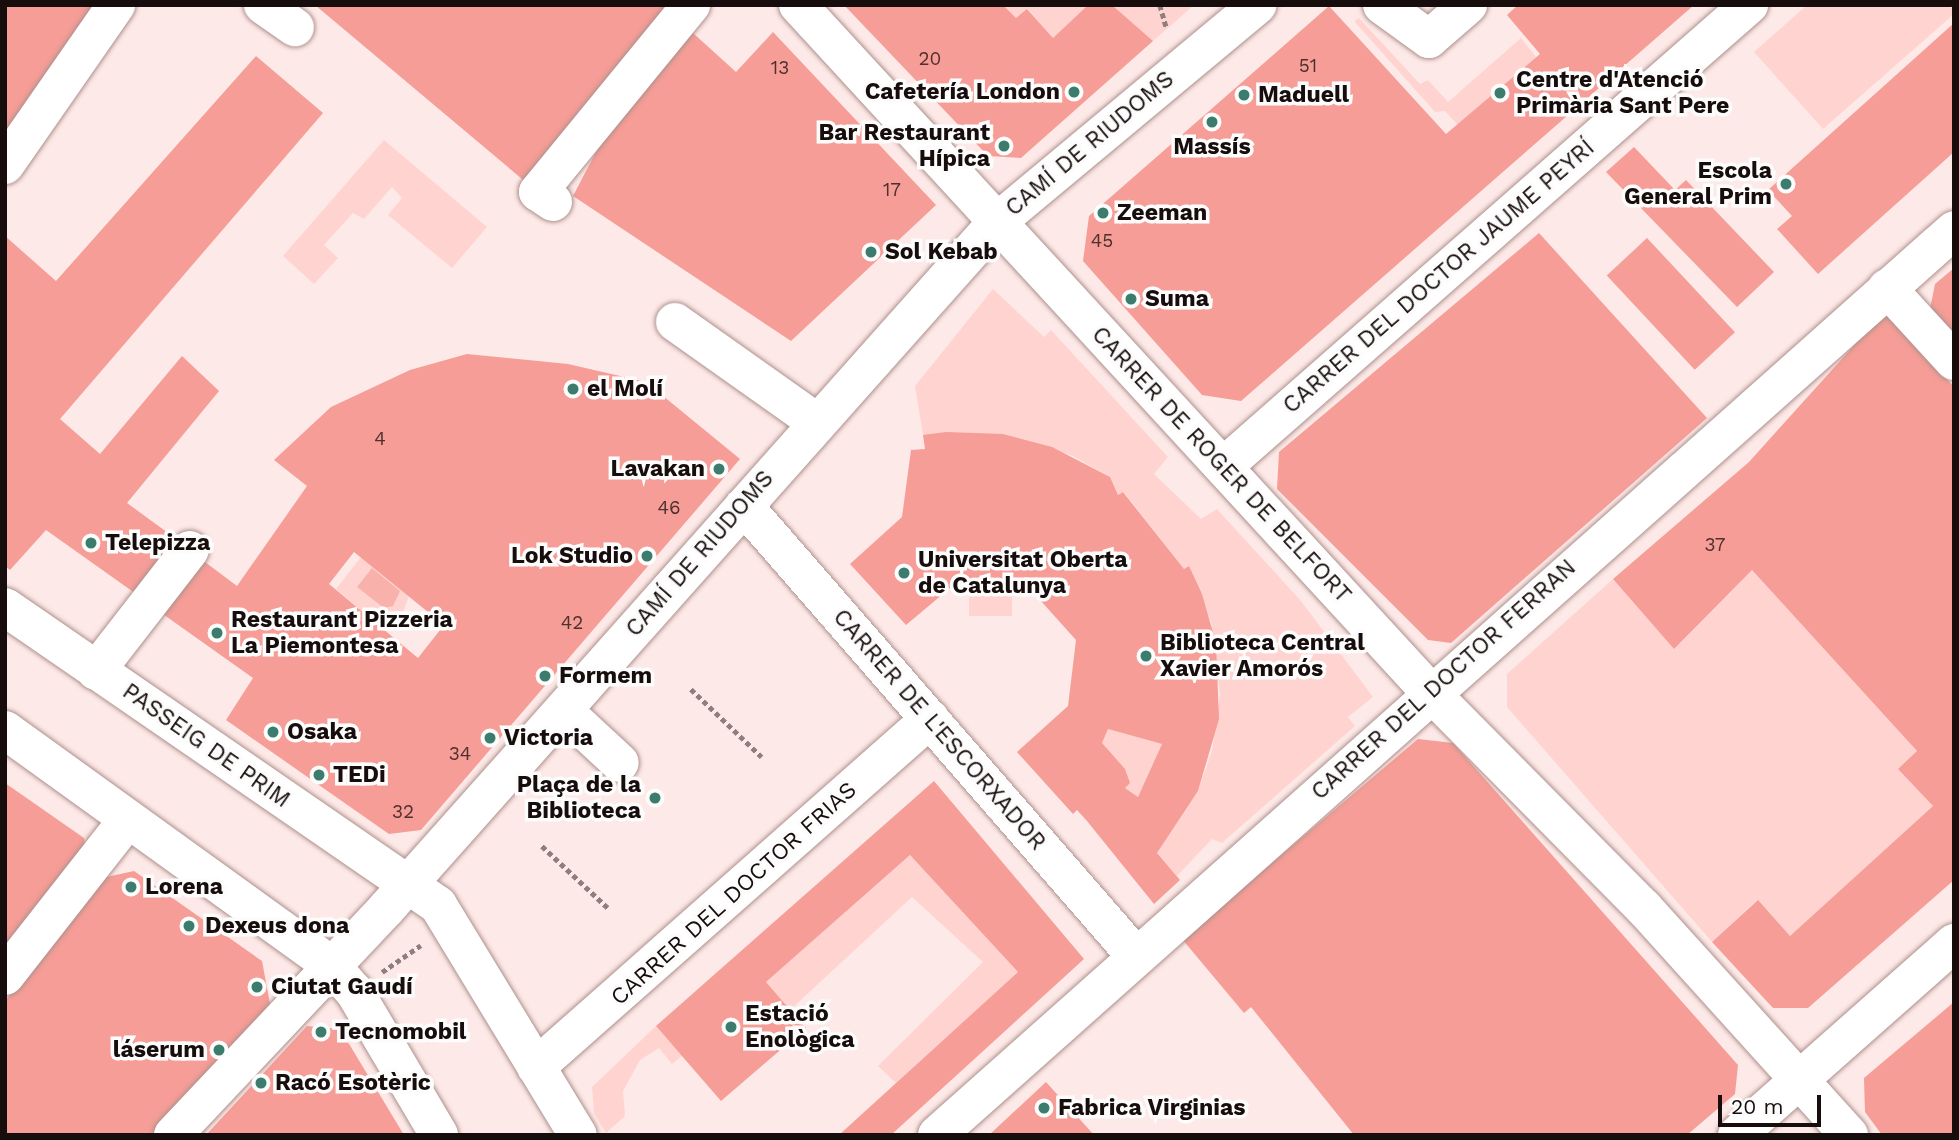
<!DOCTYPE html>
<html>
<head>
<meta charset="utf-8">
<style>
	body { margin:0 }
	#map { position:relative; width:1959px; height:1140px; overflow:hidden; background:#fde9e7; font-family:"Work Sans",sans-serif }
	div>[style] { position:absolute }
	[style*='--x'] { left:calc(var(--x)*1px); top:calc(var(--y)*1px); width:calc(var(--w)*1px); rotate:calc(var(--a)*1deg) }
	.green>* { inset:0; background:#ffd4d0; transform-origin:0 0 }
	.water>* { inset:0; background:#f8b1ab }
	.building>* { inset:0; background:#f59d96; transform-origin:0 0 }
	.path>* { height:4.5px; margin-top:-2.25px; transform-origin:0; background:repeating-linear-gradient(90deg,#8e7f7e 0 5px,transparent 0 8.5px) }
	.roads { filter:drop-shadow(0 0 2px #ad908d) drop-shadow(0 0 2px #ad908d) }
	.minor>* { height:38px; margin:-19px; padding:0 19px; transform-origin:19px; border-radius:19px; background:#fff }
	.dots>* { width:19px; height:19px; translate:-50% -50%; box-sizing:border-box; border:4px solid #fbfcfb; border-radius:50% }
	span { translate:-50% -50%; white-space:nowrap; text-align:center; line-height:1.15; -webkit-text-stroke:7px #fbfcfb; paint-order:stroke }
	.number-label { font-size:19px; color:#4e312e }
	.number-label span { -webkit-text-stroke-width:0 }
	.poi-label { font-size:23px; color:#170d0c; font-weight:700 }
	.left { translate:0 -50%; text-align:left }
	.right { translate:-100% -50%; text-align:right }
	.street-label { font-size:23px; color:#170d0c }
	.frame { position:absolute; inset:0; border:7px solid #170d0c; pointer-events:none }
	.scale { position:absolute; left:1718px; top:1095px; width:103px; height:32px; box-sizing:border-box; border:4px solid #170d0c; border-top:0; padding-left:9px; font-size:21px; line-height:24px; white-space:nowrap; color:#170d0c; -webkit-text-stroke:5px #fbfcfb; paint-order:stroke }
</style>
</head>
<body>
<div id="map">
	<div class="green">
		<i style="clip-path:polygon(1003px 5px,1088px 5px,1053px 38px,1028px 9px,1016px 18px)"></i>
		<i style="clip-path:polygon(1112px 5px,1194px 5px,1153px 41px)"></i>
		<i style="clip-path:polygon(1807px 5px,1950px 5px,1954px 14px,1823px 129px,1754px 52px)"></i>
		<i style="clip-path:polygon(1359px 18px,1420px 84px,1428px 80px,1448px 102px,1521px 38px,1536px 57px,1458px 125px,1445px 111px,1435px 112px,1354px 21px)"></i>
		<i style="clip-path:polygon(384px 140px,487px 227px,452px 268px,388px 215px,402px 198px,392px 187px,364px 219px,353px 213px,324px 245px,338px 258px,314px 284px,283px 256px)"></i>
		<i style="clip-path:polygon(993px 289px,1044px 337px,1051px 330px,1168px 457px,1154px 474px,1201px 519px,1217px 509px,1301px 601px,1373px 697px,1348px 717px,1355px 726px,1222px 843px,1212px 839px,1177px 876px,1157px 853px,1198px 791px,1212px 751px,1220px 694px,1211px 622px,1189px 566px,1184px 569px,1124px 492px,1118px 495px,1110px 477px,1073px 456px,1003px 434px,923px 435px,915px 386px)"></i>
		<i style="clip-path:polygon(361px 557px,409px 596px,404px 610px,382px 628px,336px 589px)"></i>
		<i style="clip-path:polygon(1752px 570px,1917px 751px,1898px 769px,1933px 806px,1790px 936px,1757px 900px,1712px 942px,1507px 707px,1507px 674px,1613px 579px,1674px 649px)"></i>
		<i style="left:969px;top:582px;width:43px;height:34px"></i>
		<i style="clip-path:polygon(1108px 729px,1162px 744px,1138px 797px,1125px 788px,1130px 783px,1102px 743px)"></i>
		<i style="clip-path:polygon(910px 855px,1018px 972px,896px 1083px,878px 1066px,983px 962px,912px 897px,790px 1010px,766px 982px)"></i>
		<i style="clip-path:polygon(656px 1026px,682px 1056px,672px 1064px,659px 1048px,640px 1060px,623px 1091px,625px 1116px,606px 1133px,594px 1113px,592px 1087px)"></i>
	</div>
	<div class="water">
		<i style="clip-path:polygon(372px 568px,400px 591px,393px 606px,384px 608px,357px 587px)"></i>
	</div>
	<div class="building">
		<i style="clip-path:polygon(5px 5px,101px 5px,5px 144px)"></i>
		<i style="clip-path:polygon(315px 5px,484px 6px,675px 5px,528px 184px)"></i>
		<i style="clip-path:polygon(844px 5px,1003px 5px,1016px 18px,1027px 9px,1053px 38px,1088px 5px,1112px 5px,1153px 41px,1021px 158px,988px 156px)"></i>
		<i style="clip-path:polygon(1518px 5px,1694px 5px,1241px 401px,1202px 395px,1083px 261px,1089px 216px,1329px 6px,1446px 134px,1540px 54px,1507px 15px)"></i>
		<i style="clip-path:polygon(1954px 23px,1954px 152px,1818px 274px,1777px 229px,1792px 216px,1768px 190px)"></i>
		<i style="clip-path:polygon(773px 32px,936px 205px,791px 341px,573px 196px,622px 102px,629px 109px,693px 33px,736px 72px)"></i>
		<i style="clip-path:polygon(256px 56px,323px 113px,60px 419px,100px 454px,182px 356px,219px 391px,127px 503px,179px 541px,139px 596px,46px 530px,10px 570px,5px 566px,5px 236px,56px 281px)"></i>
		<i style="clip-path:polygon(1634px 147px,1675px 190px,1686px 180px,1774px 272px,1737px 307px,1606px 172px)"></i>
		<i style="clip-path:polygon(1539px 233px,1707px 418px,1451px 643px,1428px 640px,1277px 489px,1279px 452px)"></i>
		<i style="left:1647px;top:238px;width:129px;height:55px;rotate:47deg"></i>
		<i style="clip-path:polygon(1954px 268px,1954px 342px,1929px 314px,1935px 284px)"></i>
		<i style="clip-path:polygon(1890px 315px,1954px 387px,1954px 880px,1808px 1008px,1773px 1008px,1712px 942px,1758px 900px,1790px 936px,1933px 806px,1898px 769px,1917px 751px,1752px 570px,1674px 649px,1613px 579px,1749px 462px,1877px 320px)"></i>
		<i style="clip-path:polygon(evenodd,467px 354px,568px 364px,646px 382px,740px 459px,421px 830px,389px 834px,226px 720px,253px 678px,160px 612px,201px 559px,237px 586px,307px 486px,274px 460px,331px 407px,410px 370px,467px 354px,354px 552px,444px 625px,418px 658px,329px 584px,354px 552px)"></i>
		<i style="clip-path:polygon(evenodd,946px 432px,1003px 434px,1052px 447px,1110px 477px,1118px 495px,1123px 492px,1184px 569px,1189px 566px,1202px 594px,1216px 643px,1219px 719px,1198px 791px,1157px 853px,1180px 880px,1154px 904px,1087px 821px,1077px 810px,1073px 814px,1017px 752px,1068px 706px,1076px 640px,1023px 581px,956px 583px,906px 625px,850px 564px,902px 517px,911px 450px,925px 449px,923px 435px,946px 432px,1108px 729px,1162px 744px,1138px 797px,1125px 788px,1130px 783px,1125px 769px,1102px 743px,1108px 729px)"></i>
		<i style="clip-path:polygon(1418px 739px,1453px 743px,1738px 1065px,1735px 1094px,1687px 1135px,1354px 1135px,1251px 1007px,1244px 1013px,1182px 939px)"></i>
		<i style="clip-path:polygon(934px 781px,1084px 959px,891px 1135px,839px 1135px,1018px 972px,910px 855px,766px 982px,806px 1028px,721px 1101px,656px 1026px)"></i>
		<i style="clip-path:polygon(5px 783px,84px 838px,86px 850px,5px 954px)"></i>
		<i style="clip-path:polygon(134px 871px,262px 961px,270px 1004px,151px 1135px,5px 1135px,5px 1001px,102px 878px)"></i>
		<i style="clip-path:polygon(1954px 1002px,1954px 1135px,1882px 1135px,1865px 1112px,1864px 1078px)"></i>
		<i style="clip-path:polygon(307px 1026px,340px 1029px,404px 1135px,206px 1135px)"></i>
		<i style="clip-path:polygon(1046px 1082px,1094px 1135px,989px 1135px)"></i>
	</div>
	<div class="path">
		<i style="--x:1160;--y:5;--w:25;--a:74"></i>
		<i style="--x:691;--y:689;--w:98;--a:43.8"></i>
		<i style="--x:542;--y:846;--w:92;--a:43.2"></i>
		<i style="--x:382;--y:972;--w:47;--a:-34.7"></i>
	</div>
	<div class="roads">
		<div class="minor">
			<i style="--x:263;--y:5;--w:39;--a:35"></i>
			<i style="--x:798;--y:5;--w:933;--a:47.39"></i>
			<i style="--x:1430;--y:692;--w:304;--a:45.3"></i>
			<i style="--x:1644;--y:908;--w:306;--a:47.9"></i>
			<i style="--x:1382;--y:5;--w:58;--a:35.9"></i>
			<i style="--x:1429;--y:39;--w:52;--a:-41.1"></i>
			<i style="--x:5;--y:165;--w:195;--a:-55.2"></i>
			<i style="--x:553;--y:202;--w:18;--a:-146"></i>
			<i style="--x:538;--y:192;--w:242;--a:-50.7"></i>
			<i style="--x:1887;--y:288;--w:99;--a:47.5"></i>
			<i style="--x:675;--y:322;--w:171;--a:35.3"></i>
			<i style="--x:1224;--y:466;--w:699;--a:-41.29"></i>
			<i style="--x:744;--y:506;--w:594;--a:48.96"></i>
			<i style="--x:5;--y:607;--w:526;--a:34.54"></i>
			<i style="--x:438;--y:905;--w:269;--a:58.7"></i>
			<i style="--x:96;--y:671;--w:153;--a:-52.2"></i>
			<i style="--x:564;--y:711;--w:76;--a:42.9"></i>
			<i style="--x:5;--y:730;--w:402;--a:35.8"></i>
			<i style="--x:331;--y:965;--w:35;--a:49"></i>
			<i style="--x:354;--y:991;--w:167;--a:59.4"></i>
			<i style="--x:5;--y:976;--w:199;--a:-51.9"></i>
			<i style="--x:536;--y:1067;--w:526;--a:-41.45"></i>
			<i style="--x:173;--y:1135;--w:311;--a:-46.7"></i>
			<i style="--x:386;--y:909;--w:919;--a:-48.35"></i>
			<i style="--x:997;--y:222;--w:339;--a:-39.8"></i>
			<i style="--x:937;--y:1135;--w:1361;--a:-41.66"></i>
			<i style="--x:1737;--y:1135;--w:290;--a:-41.5"></i>
		</div>
	</div>
	<div class="dots">
		<i style="left:1074px;top:92px;background:#3b7c6c"></i>
		<i style="left:1500px;top:93px;background:#3b7c6c"></i>
		<i style="left:1244px;top:95px;background:#3b7c6c"></i>
		<i style="left:1212px;top:122px;background:#3b7c6c"></i>
		<i style="left:1004px;top:146px;background:#3b7c6c"></i>
		<i style="left:1786px;top:184px;background:#3b7c6c"></i>
		<i style="left:1103px;top:213px;background:#3b7c6c"></i>
		<i style="left:871px;top:252px;background:#3b7c6c"></i>
		<i style="left:1131px;top:299px;background:#3b7c6c"></i>
		<i style="left:573px;top:389px;background:#3b7c6c"></i>
		<i style="left:719px;top:469px;background:#3b7c6c"></i>
		<i style="left:91px;top:543px;background:#3b7c6c"></i>
		<i style="left:647px;top:556px;background:#3b7c6c"></i>
		<i style="left:904px;top:573px;background:#3b7c6c"></i>
		<i style="left:217px;top:633px;background:#3b7c6c"></i>
		<i style="left:1146px;top:656px;background:#3b7c6c"></i>
		<i style="left:545px;top:676px;background:#3b7c6c"></i>
		<i style="left:273px;top:732px;background:#3b7c6c"></i>
		<i style="left:490px;top:738px;background:#3b7c6c"></i>
		<i style="left:319px;top:775px;background:#3b7c6c"></i>
		<i style="left:655px;top:798px;background:#3b7c6c"></i>
		<i style="left:131px;top:887px;background:#3b7c6c"></i>
		<i style="left:189px;top:926px;background:#3b7c6c"></i>
		<i style="left:257px;top:987px;background:#3b7c6c"></i>
		<i style="left:731px;top:1027px;background:#3b7c6c"></i>
		<i style="left:321px;top:1032px;background:#3b7c6c"></i>
		<i style="left:219px;top:1050px;background:#3b7c6c"></i>
		<i style="left:261px;top:1083px;background:#3b7c6c"></i>
		<i style="left:1044px;top:1108px;background:#3b7c6c"></i>
	</div>
	<div class="number-label">
		<span style="left:930px;top:59px">20</span>
		<span style="left:1308px;top:66px">51</span>
		<span style="left:780px;top:68px">13</span>
		<span style="left:892px;top:190px">17</span>
		<span style="left:1102px;top:241px">45</span>
		<span style="left:380px;top:439px">4</span>
		<span style="left:669px;top:508px">46</span>
		<span style="left:1715px;top:545px">37</span>
		<span style="left:572px;top:623px">42</span>
		<span style="left:460px;top:754px">34</span>
		<span style="left:403px;top:812px">32</span>
	</div>
	<div class="poi-label">
		<span class="left" style="left:1516px;top:93px">Centre d'Atenció<br>Primària Sant Pere</span>
		<span class="right" style="left:1060px;top:92px">Cafetería London</span>
		<span class="left" style="left:1258px;top:95px">Maduell</span>
		<span class="right" style="left:990px;top:146px">Bar Restaurant<br>Hípica</span>
		<span style="left:1212px;top:147px">Massís</span>
		<span class="right" style="left:1772px;top:184px">Escola<br>General Prim</span>
		<span class="left" style="left:1117px;top:213px">Zeeman</span>
		<span class="left" style="left:885px;top:252px">Sol Kebab</span>
		<span class="left" style="left:1145px;top:299px">Suma</span>
		<span class="left" style="left:587px;top:389px">el Molí</span>
		<span class="right" style="left:705px;top:469px">Lavakan</span>
		<span class="left" style="left:105px;top:543px">Telepizza</span>
		<span class="right" style="left:633px;top:556px">Lok Studio</span>
		<span class="left" style="left:918px;top:573px">Universitat Oberta<br>de Catalunya</span>
		<span class="left" style="left:231px;top:633px">Restaurant Pizzeria<br>La Piemontesa</span>
		<span class="left" style="left:1160px;top:656px">Biblioteca Central<br>Xavier Amorós</span>
		<span class="left" style="left:559px;top:676px">Formem</span>
		<span class="left" style="left:287px;top:732px">Osaka</span>
		<span class="left" style="left:504px;top:738px">Victoria</span>
		<span class="left" style="left:333px;top:775px">TEDi</span>
		<span class="right" style="left:641px;top:798px">Plaça de la<br>Biblioteca</span>
		<span class="left" style="left:145px;top:887px">Lorena</span>
		<span class="left" style="left:205px;top:926px">Dexeus dona</span>
		<span class="left" style="left:271px;top:987px">Ciutat Gaudí</span>
		<span class="left" style="left:745px;top:1027px">Estació<br>Enològica</span>
		<span class="left" style="left:335px;top:1032px">Tecnomobil</span>
		<span class="right" style="left:205px;top:1050px">láserum</span>
		<span class="left" style="left:275px;top:1083px">Racó Esotèric</span>
		<span class="left" style="left:1058px;top:1108px">Fabrica Virginias</span>
	</div>
	<div class="street-label">
		<span style="left:1090px;top:144px;rotate:-40deg">CAMÍ DE RIUDOMS</span>
		<span style="left:1439px;top:277px;rotate:-41deg">CARRER DEL DOCTOR JAUME PEYRÍ</span>
		<span style="left:1221px;top:465px;rotate:47deg">CARRER DE ROGER DE BELFORT</span>
		<span style="left:700px;top:554px;rotate:-49deg">CAMÍ DE RIUDOMS</span>
		<span style="left:1444px;top:680px;rotate:-42deg">CARRER DEL DOCTOR FERRAN</span>
		<span style="left:939px;top:730px;rotate:49deg">CARRER DE L'ESCORXADOR</span>
		<span style="left:206px;top:746px;rotate:35deg">PASSEIG DE PRIM</span>
		<span style="left:734px;top:894px;rotate:-42deg">CARRER DEL DOCTOR FRIAS</span>
	</div>
	<div class="frame"></div>
	<div class="scale">20 m</div>
</div>
</body>
</html>
